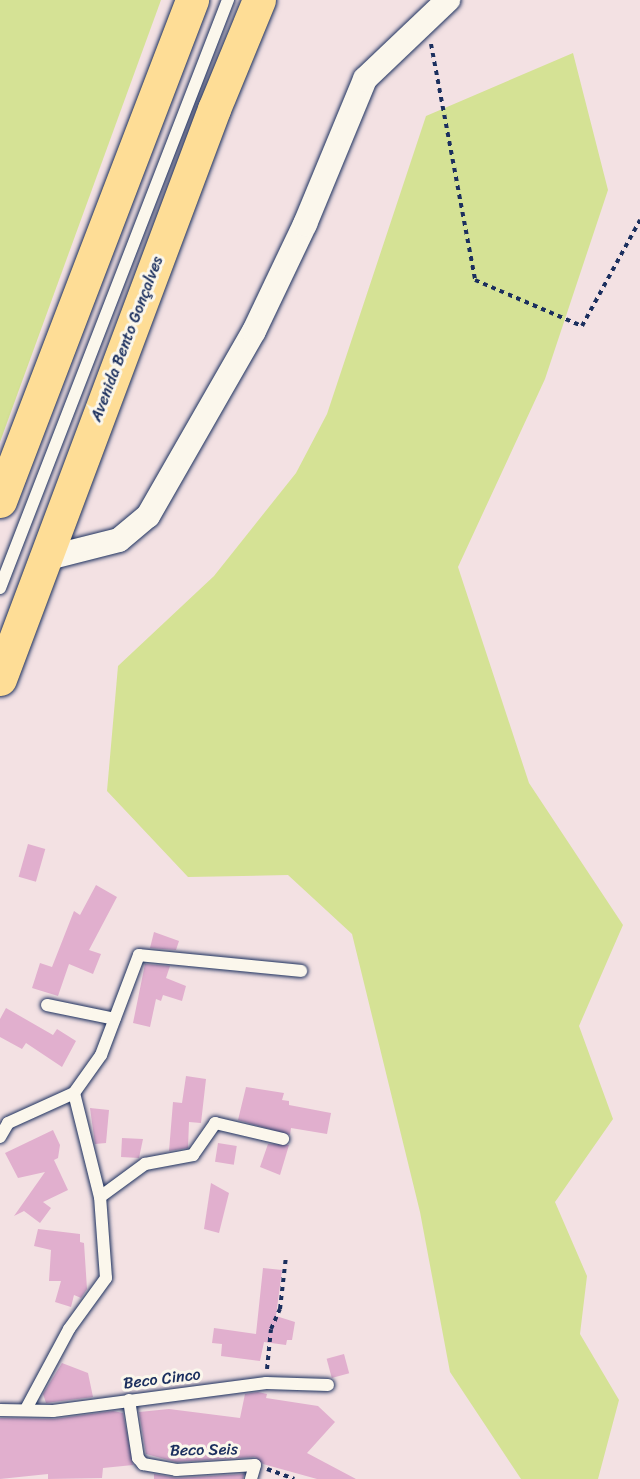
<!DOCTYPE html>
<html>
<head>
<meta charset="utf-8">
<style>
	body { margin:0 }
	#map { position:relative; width:640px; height:1479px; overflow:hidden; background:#f3e1e3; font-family:Sriracha,sans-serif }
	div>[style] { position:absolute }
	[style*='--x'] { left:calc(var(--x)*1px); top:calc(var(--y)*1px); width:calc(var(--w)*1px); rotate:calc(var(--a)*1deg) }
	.green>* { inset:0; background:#d5e295 }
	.building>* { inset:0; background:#e1afce; transform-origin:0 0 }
	.path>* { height:4px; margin-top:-2px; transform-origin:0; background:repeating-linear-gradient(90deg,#1b2f5e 0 4.5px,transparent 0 9px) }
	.roads { filter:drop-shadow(0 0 2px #1b2f5e) drop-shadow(0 0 2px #1b2f5e) }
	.lane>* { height:12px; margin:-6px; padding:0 6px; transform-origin:6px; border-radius:6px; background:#fbf7ec }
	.street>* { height:24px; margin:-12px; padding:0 12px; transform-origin:12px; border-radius:12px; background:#fbf7ec }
	.primary>* { height:33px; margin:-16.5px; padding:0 16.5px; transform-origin:16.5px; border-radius:16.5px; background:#fedd96 }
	span { translate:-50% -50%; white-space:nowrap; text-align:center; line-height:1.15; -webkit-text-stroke:6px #fbf7ec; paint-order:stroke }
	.street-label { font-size:16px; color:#1b2f5e }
</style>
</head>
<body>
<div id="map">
	<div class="green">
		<i style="clip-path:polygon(0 0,161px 0,0 442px)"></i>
		<i style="clip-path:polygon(573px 53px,608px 190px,545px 379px,458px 567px,529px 783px,623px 925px,579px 1026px,613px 1119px,555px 1202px,587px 1276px,580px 1334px,619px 1400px,598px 1479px,521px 1479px,450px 1372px,420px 1212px,352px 934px,288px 875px,188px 877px,107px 791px,118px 666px,214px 576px,296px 473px,327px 414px,426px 116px)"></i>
	</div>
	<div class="building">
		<i style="left:28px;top:844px;width:18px;height:34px;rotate:16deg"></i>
		<i style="clip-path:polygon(96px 885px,117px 897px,89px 950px,101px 954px,93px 974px,69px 964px,58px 996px,32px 988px,40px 963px,52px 967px,74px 911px,80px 915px)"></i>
		<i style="clip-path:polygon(154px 932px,179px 941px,176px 950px,150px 948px)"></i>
		<i style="clip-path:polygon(145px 964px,170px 966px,166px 978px,186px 986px,182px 1001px,163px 995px,161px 1001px,156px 999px,150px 1027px,133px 1023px)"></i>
		<i style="clip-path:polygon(6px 1008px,53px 1035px,57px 1029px,76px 1041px,62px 1067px,26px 1043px,22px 1049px,0 1037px,0 1019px)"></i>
		<i style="clip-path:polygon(186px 1076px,206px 1079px,201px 1123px,189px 1122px,188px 1148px,169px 1151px,173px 1102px,182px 1103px)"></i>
		<i style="clip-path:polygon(246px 1087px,284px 1093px,282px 1100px,289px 1101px,289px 1105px,331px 1113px,327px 1134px,291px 1128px,290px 1135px,238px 1120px)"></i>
		<i style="clip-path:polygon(90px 1108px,109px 1110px,106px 1143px,95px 1144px)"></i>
		<i style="clip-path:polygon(53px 1130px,60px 1145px,58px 1158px,54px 1160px,68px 1190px,43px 1202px,51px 1208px,40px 1223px,24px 1211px,14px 1216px,45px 1172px,18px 1178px,5px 1153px)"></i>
		<i style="clip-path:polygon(122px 1138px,143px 1139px,139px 1158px,121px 1157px)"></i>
		<i style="left:218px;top:1143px;width:19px;height:19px;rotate:9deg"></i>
		<i style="clip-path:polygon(268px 1144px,289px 1145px,280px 1175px,260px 1167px)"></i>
		<i style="clip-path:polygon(211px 1183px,229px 1193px,219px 1233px,204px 1229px)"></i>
		<i style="clip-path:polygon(38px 1229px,80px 1234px,80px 1242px,84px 1243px,87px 1289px,81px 1298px,74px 1295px,71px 1307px,55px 1302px,61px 1281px,49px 1281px,51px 1250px,34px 1246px)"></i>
		<i style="clip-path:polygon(263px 1268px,282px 1270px,276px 1316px,295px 1322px,292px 1340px,287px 1340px,286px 1345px,264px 1342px,260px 1361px,221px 1356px,222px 1344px,212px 1343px,214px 1328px,256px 1334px)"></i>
		<i style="left:344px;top:1354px;width:20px;height:18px;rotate:75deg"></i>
		<i style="clip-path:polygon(62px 1363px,88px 1373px,93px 1397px,46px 1403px,43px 1394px)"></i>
		<i style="clip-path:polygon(258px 1392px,267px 1394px,266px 1398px,318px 1406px,335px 1422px,307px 1453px,356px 1479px,317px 1479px,263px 1464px,255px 1457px,176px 1462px,146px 1454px,139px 1412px,169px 1409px,240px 1418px,245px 1394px)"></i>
		<i style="clip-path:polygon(113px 1411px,123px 1413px,133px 1465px,103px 1468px,102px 1478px,48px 1479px,48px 1474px,0 1479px,0 1418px,54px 1419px)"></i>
		<i style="clip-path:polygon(154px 1474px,177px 1478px,244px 1474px,243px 1479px,154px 1479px)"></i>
	</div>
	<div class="path">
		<i style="--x:431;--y:44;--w:240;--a:79.4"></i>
		<i style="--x:475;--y:280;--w:116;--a:23.3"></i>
		<i style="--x:582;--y:326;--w:121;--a:-61.3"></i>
		<i style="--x:267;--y:1369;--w:40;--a:-84.3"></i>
		<i style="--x:271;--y:1329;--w:22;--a:-66"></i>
		<i style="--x:280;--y:1309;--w:53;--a:-83.5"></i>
		<i style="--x:267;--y:1469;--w:29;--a:20"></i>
	</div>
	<div class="roads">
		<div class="lane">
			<i style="--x:0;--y:588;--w:631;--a:-68.81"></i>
			<i style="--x:47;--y:1005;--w:69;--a:11.6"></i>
			<i style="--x:74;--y:1093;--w:47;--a:-54.6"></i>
			<i style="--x:101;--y:1055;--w:107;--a:-69.2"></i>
			<i style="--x:139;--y:955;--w:163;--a:5.6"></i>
			<i style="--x:0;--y:1137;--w:16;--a:-60"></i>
			<i style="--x:8;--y:1123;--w:72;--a:-24.4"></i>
			<i style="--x:74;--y:1093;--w:107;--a:76"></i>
			<i style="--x:100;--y:1197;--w:56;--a:-36.3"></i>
			<i style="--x:145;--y:1164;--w:49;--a:-10.6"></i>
			<i style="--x:193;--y:1155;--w:39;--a:-55"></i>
			<i style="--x:215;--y:1123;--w:70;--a:13.2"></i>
			<i style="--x:129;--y:1400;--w:59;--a:81.2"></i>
			<i style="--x:138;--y:1458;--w:8;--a:50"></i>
			<i style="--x:143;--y:1464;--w:34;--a:10"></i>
			<i style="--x:176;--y:1470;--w:79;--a:-3.6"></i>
			<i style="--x:255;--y:1465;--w:15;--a:106"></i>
			<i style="--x:26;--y:1409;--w:91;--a:-61.7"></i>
			<i style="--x:69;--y:1329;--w:63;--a:-54"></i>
			<i style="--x:106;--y:1278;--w:81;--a:-94.2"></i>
			<i style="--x:0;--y:1410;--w:53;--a:1.1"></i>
			<i style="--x:53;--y:1411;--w:215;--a:-7.5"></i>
			<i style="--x:266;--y:1383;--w:62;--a:1.8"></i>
		</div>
		<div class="street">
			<i style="--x:44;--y:559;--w:77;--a:-14.2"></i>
			<i style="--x:119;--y:540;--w:38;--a:-40"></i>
			<i style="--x:148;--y:516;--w:213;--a:-60.2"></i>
			<i style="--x:254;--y:331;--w:119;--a:-64.5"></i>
			<i style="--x:305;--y:224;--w:157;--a:-67.5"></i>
			<i style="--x:365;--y:79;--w:115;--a:-43.6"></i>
		</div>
		<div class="primary">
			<i style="--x:0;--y:501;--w:537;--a:-69.03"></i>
			<i style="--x:0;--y:679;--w:609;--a:-69.42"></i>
			<i style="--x:214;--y:109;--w:118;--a:-67.6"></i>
		</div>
	</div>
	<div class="street-label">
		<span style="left:127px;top:339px;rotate:-69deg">Avenida Bento Gonçalves</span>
		<span style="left:162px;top:1379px;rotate:-7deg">Beco Cinco</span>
		<span style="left:204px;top:1450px;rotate:-1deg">Beco Seis</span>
	</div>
</div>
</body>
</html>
